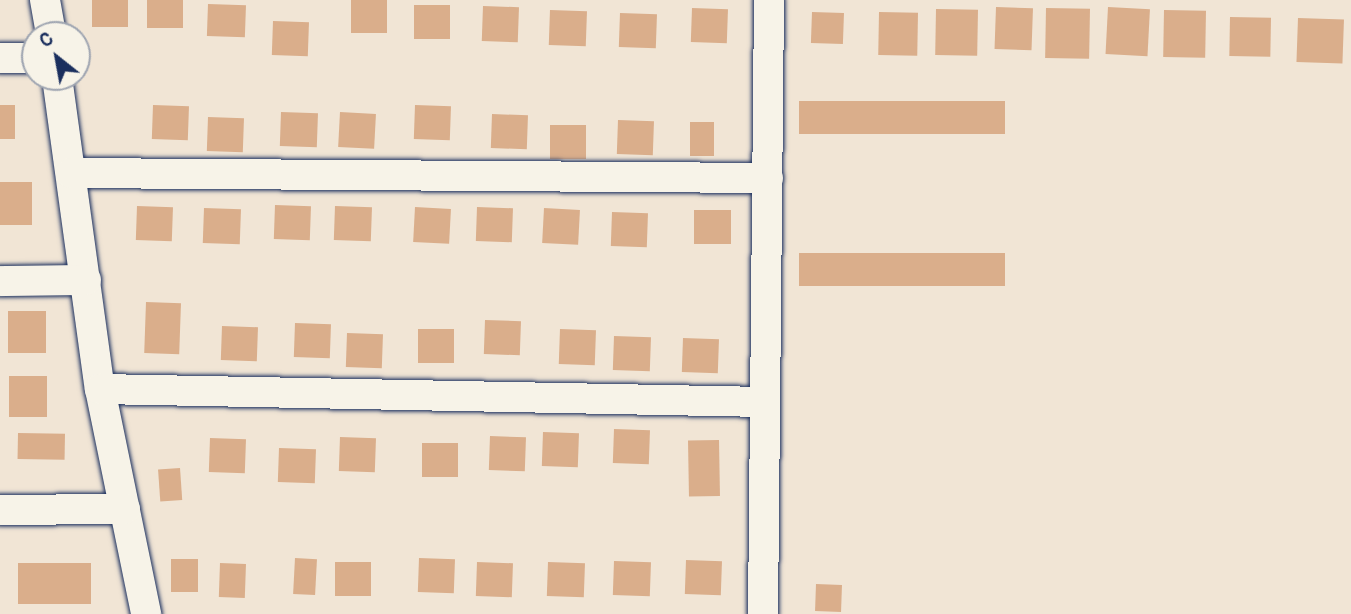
<!DOCTYPE html>
<html>
<head>
<meta charset="utf-8">
<style>
	body { margin:0 }
	#map { position:relative; width:1351px; height:614px; overflow:hidden; background:#f1e5d5; font-family:Pangolin,sans-serif }
	div>[style] { position:absolute }
	[style*='--x'] { left:calc(var(--x)*1px); top:calc(var(--y)*1px); width:calc(var(--w)*1px); rotate:calc(var(--a)*1deg) }
	.building>* { inset:0; background:#daae8b; transform-origin:0 0 }
	.roads { filter:drop-shadow(0 0 2px #1b2f5e) drop-shadow(0 0 2px #1b2f5e) }
	.minor>* { height:30px; margin:-15px; padding:0 15px; transform-origin:15px; border-radius:15px; background:#f7f3e8 }
	span { translate:-50% -50%; white-space:nowrap; text-align:center; line-height:1.15; -webkit-text-stroke:7px #f7f3e8; paint-order:stroke }
	.north { position:absolute; left:21px; top:21px; width:70px; height:70px; box-sizing:border-box; background:#f7f3e8; border:2px solid #9fa5b1; border-radius:50%; rotate:329deg; font-size:19px; font-weight:700; line-height:28px; text-align:center; color:#1b2f5e }
	.north::after { content:''; display:block; margin:auto; width:24px; height:32px; background:#1b2f5e; clip-path:polygon(50% 0,100% 100%,50% 72%,0 100%) }
</style>
</head>
<body>
<div id="map">
	<div class="building">
		<i style="left:92px;top:0;width:36px;height:27px"></i>
		<i style="left:147px;top:0;width:36px;height:28px"></i>
		<i style="left:351px;top:0;width:36px;height:33px"></i>
		<i style="left:208px;top:4px;width:38px;height:32px;rotate:2deg"></i>
		<i style="left:414px;top:5px;width:36px;height:34px"></i>
		<i style="left:483px;top:6px;width:36px;height:35px;rotate:2deg"></i>
		<i style="left:996px;top:7px;width:37px;height:42px;rotate:2deg"></i>
		<i style="left:1108px;top:7px;width:42px;height:47px;rotate:3deg"></i>
		<i style="left:692px;top:8px;width:36px;height:34px;rotate:2deg"></i>
		<i style="left:1046px;top:8px;width:44px;height:50px;rotate:1deg"></i>
		<i style="left:936px;top:9px;width:42px;height:46px;rotate:1deg"></i>
		<i style="left:550px;top:10px;width:37px;height:35px;rotate:2deg"></i>
		<i style="left:1164px;top:10px;width:42px;height:47px;rotate:1deg"></i>
		<i style="left:812px;top:12px;width:32px;height:31px;rotate:2deg"></i>
		<i style="left:879px;top:12px;width:39px;height:43px;rotate:1deg"></i>
		<i style="left:620px;top:13px;width:37px;height:34px;rotate:2deg"></i>
		<i style="left:1230px;top:17px;width:41px;height:39px;rotate:1deg"></i>
		<i style="left:1298px;top:18px;width:46px;height:44px;rotate:2deg"></i>
		<i style="left:273px;top:21px;width:36px;height:34px;rotate:2deg"></i>
		<i style="left:1005px;top:101px;width:33px;height:206px;rotate:90deg"></i>
		<i style="left:0;top:105px;width:15px;height:34px"></i>
		<i style="left:153px;top:105px;width:36px;height:34px;rotate:2deg"></i>
		<i style="left:415px;top:105px;width:36px;height:34px;rotate:2deg"></i>
		<i style="left:281px;top:112px;width:37px;height:34px;rotate:2deg"></i>
		<i style="left:340px;top:112px;width:36px;height:35px;rotate:3deg"></i>
		<i style="left:492px;top:114px;width:36px;height:34px;rotate:2deg"></i>
		<i style="left:208px;top:117px;width:36px;height:34px;rotate:2deg"></i>
		<i style="left:618px;top:120px;width:36px;height:34px;rotate:2deg"></i>
		<i style="left:690px;top:122px;width:24px;height:34px"></i>
		<i style="left:550px;top:125px;width:36px;height:34px"></i>
		<i style="left:0;top:182px;width:32px;height:43px"></i>
		<i style="left:275px;top:205px;width:36px;height:34px;rotate:2deg"></i>
		<i style="left:137px;top:206px;width:36px;height:34px;rotate:2deg"></i>
		<i style="left:335px;top:206px;width:37px;height:34px;rotate:2deg"></i>
		<i style="left:415px;top:207px;width:36px;height:35px;rotate:3deg"></i>
		<i style="left:477px;top:207px;width:36px;height:34px;rotate:2deg"></i>
		<i style="left:204px;top:208px;width:37px;height:35px;rotate:2deg"></i>
		<i style="left:544px;top:208px;width:36px;height:35px;rotate:3deg"></i>
		<i style="left:694px;top:210px;width:37px;height:34px"></i>
		<i style="left:612px;top:212px;width:36px;height:34px;rotate:2deg"></i>
		<i style="left:1005px;top:253px;width:33px;height:206px;rotate:90deg"></i>
		<i style="left:146px;top:302px;width:35px;height:51px;rotate:2deg"></i>
		<i style="left:8px;top:311px;width:38px;height:42px"></i>
		<i style="left:485px;top:320px;width:36px;height:34px;rotate:2deg"></i>
		<i style="left:295px;top:323px;width:36px;height:34px;rotate:2deg"></i>
		<i style="left:222px;top:326px;width:36px;height:34px;rotate:2deg"></i>
		<i style="left:418px;top:329px;width:36px;height:34px"></i>
		<i style="left:560px;top:329px;width:36px;height:35px;rotate:2deg"></i>
		<i style="left:347px;top:333px;width:36px;height:34px;rotate:2deg"></i>
		<i style="left:614px;top:336px;width:37px;height:34px;rotate:2deg"></i>
		<i style="left:683px;top:338px;width:36px;height:34px;rotate:2deg"></i>
		<i style="left:9px;top:376px;width:38px;height:41px"></i>
		<i style="left:614px;top:429px;width:36px;height:34px;rotate:2deg"></i>
		<i style="left:543px;top:432px;width:36px;height:34px;rotate:2deg"></i>
		<i style="left:18px;top:433px;width:47px;height:26px;rotate:1deg"></i>
		<i style="left:490px;top:436px;width:36px;height:34px;rotate:2deg"></i>
		<i style="left:340px;top:437px;width:36px;height:34px;rotate:2deg"></i>
		<i style="left:210px;top:438px;width:36px;height:34px;rotate:2deg"></i>
		<i style="left:719px;top:440px;width:56px;height:31px;rotate:89deg"></i>
		<i style="left:422px;top:443px;width:36px;height:34px"></i>
		<i style="left:279px;top:448px;width:37px;height:34px;rotate:2deg"></i>
		<i style="left:180px;top:468px;width:32px;height:22px;rotate:86deg"></i>
		<i style="left:295px;top:558px;width:22px;height:36px;rotate:3deg"></i>
		<i style="left:419px;top:558px;width:36px;height:34px;rotate:2deg"></i>
		<i style="left:171px;top:559px;width:27px;height:33px"></i>
		<i style="left:686px;top:560px;width:36px;height:34px;rotate:2deg"></i>
		<i style="left:614px;top:561px;width:37px;height:34px;rotate:2deg"></i>
		<i style="left:335px;top:562px;width:36px;height:34px"></i>
		<i style="left:477px;top:562px;width:36px;height:34px;rotate:2deg"></i>
		<i style="left:548px;top:562px;width:37px;height:34px;rotate:2deg"></i>
		<i style="left:91px;top:563px;width:41px;height:73px;rotate:90deg"></i>
		<i style="left:220px;top:563px;width:26px;height:34px;rotate:2deg"></i>
		<i style="left:816px;top:584px;width:26px;height:27px;rotate:2deg"></i>
	</div>
	<div class="roads">
		<div class="minor">
			<i style="--x:45;--y:0;--w:36;--a:80"></i>
			<i style="--x:0;--y:58;--w:35;--a:0"></i>
			<i style="--x:57;--y:77;--w:315;--a:82.2"></i>
			<i style="--x:100;--y:389;--w:230;--a:78.4"></i>
			<i style="--x:71;--y:173;--w:697;--a:0.41"></i>
			<i style="--x:0;--y:281;--w:86;--a:-0.7"></i>
			<i style="--x:100;--y:389;--w:665;--a:1.12"></i>
			<i style="--x:0;--y:510;--w:125;--a:-0.5"></i>
			<i style="--x:763;--y:614;--w:614;--a:-89.44"></i>
		</div>
	</div>
	<div class="north">С</div>
</div>
</body>
</html>
